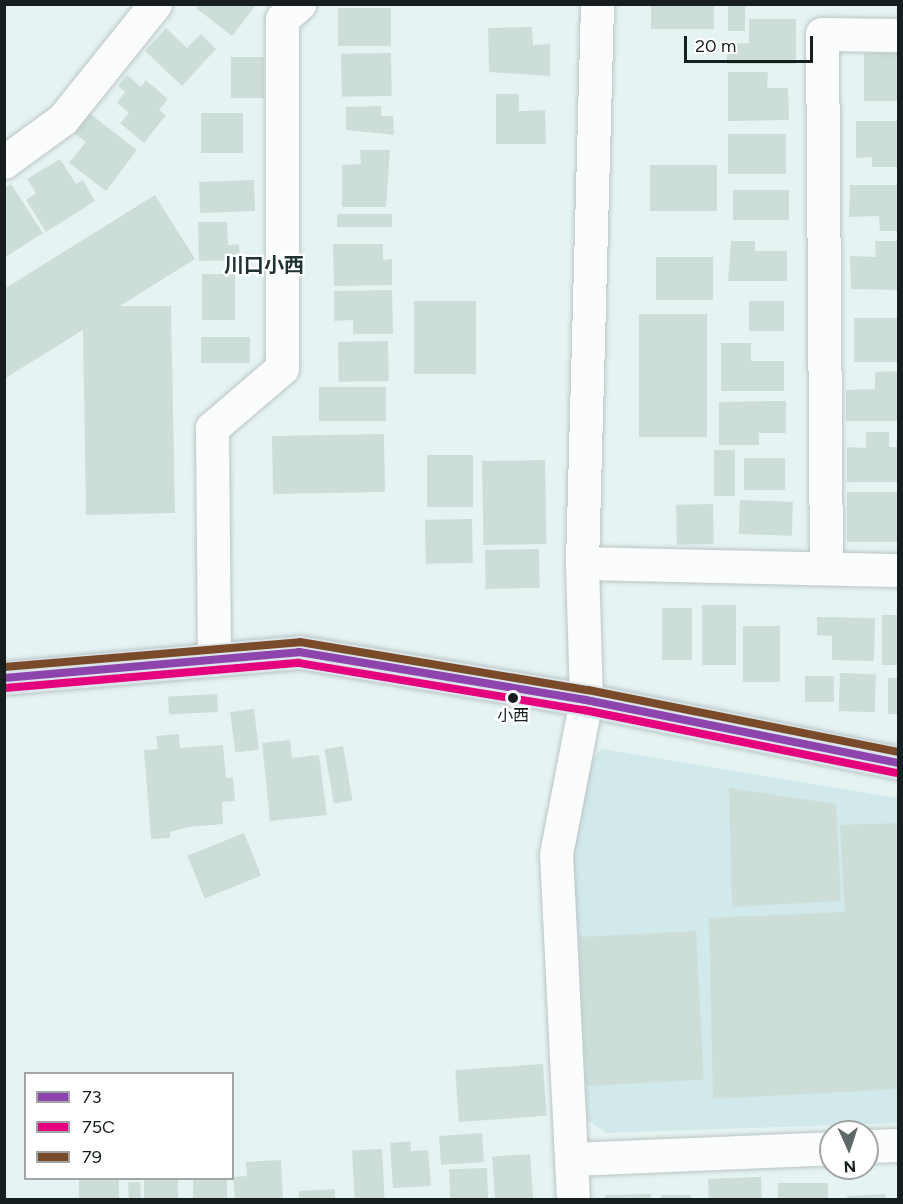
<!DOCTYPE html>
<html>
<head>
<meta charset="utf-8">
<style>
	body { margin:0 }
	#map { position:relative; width:903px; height:1204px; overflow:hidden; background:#e6f3f3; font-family:Figtree,"Noto Sans JP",sans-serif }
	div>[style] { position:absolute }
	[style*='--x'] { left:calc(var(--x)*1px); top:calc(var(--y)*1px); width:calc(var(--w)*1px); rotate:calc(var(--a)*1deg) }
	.built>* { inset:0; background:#d1e9ea }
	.building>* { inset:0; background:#cdded9; transform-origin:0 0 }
	.roads { filter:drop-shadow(0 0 2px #bbc4c5) drop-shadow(0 0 2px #bbc4c5) }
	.minor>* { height:33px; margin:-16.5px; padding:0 16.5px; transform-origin:16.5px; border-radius:16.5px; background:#fbfdfd }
	.tertiary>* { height:33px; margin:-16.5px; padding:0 16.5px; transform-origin:16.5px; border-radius:16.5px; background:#fbfdfd }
	.primary>* { height:33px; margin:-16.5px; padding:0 16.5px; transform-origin:16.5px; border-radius:16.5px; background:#dae5ea }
	.bus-1>* { height:8px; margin:-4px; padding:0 4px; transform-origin:4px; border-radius:4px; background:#8e44ad }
	.bus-2>* { height:8px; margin:-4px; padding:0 4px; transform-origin:4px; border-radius:4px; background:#e5007d }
	.bus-3>* { height:8px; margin:-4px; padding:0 4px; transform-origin:4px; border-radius:4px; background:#7a4b2a }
	.dots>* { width:16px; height:16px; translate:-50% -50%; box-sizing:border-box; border:3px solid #fff; border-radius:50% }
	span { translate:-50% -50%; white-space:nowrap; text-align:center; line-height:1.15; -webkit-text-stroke:4.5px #fff; paint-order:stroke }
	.bus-label { font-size:16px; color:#161e1f }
	.neighbourhood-label { font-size:20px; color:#203334; font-weight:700 }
	.frame { position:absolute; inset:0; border:6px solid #161e1f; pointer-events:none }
	.legend { position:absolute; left:24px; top:1072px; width:210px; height:108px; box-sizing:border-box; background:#fff; border:2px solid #a2a5a5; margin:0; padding:8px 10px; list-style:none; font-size:18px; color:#161e1f }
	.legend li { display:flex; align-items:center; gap:12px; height:30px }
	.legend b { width:30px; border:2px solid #a2a5a5 }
	.north { position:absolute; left:819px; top:1120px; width:60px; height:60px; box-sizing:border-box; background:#fff; border:2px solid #a2a5a5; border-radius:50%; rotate:177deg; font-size:16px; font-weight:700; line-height:24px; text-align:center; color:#161e1f }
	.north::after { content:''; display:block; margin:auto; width:21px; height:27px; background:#5f6969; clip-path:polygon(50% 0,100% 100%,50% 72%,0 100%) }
	.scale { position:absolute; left:684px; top:36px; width:129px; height:27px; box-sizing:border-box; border:3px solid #161e1f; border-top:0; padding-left:8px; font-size:18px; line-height:21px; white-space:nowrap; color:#161e1f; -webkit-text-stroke:4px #fff; paint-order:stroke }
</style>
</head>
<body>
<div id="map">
	<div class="built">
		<i style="clip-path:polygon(602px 749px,898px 798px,898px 1123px,606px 1133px,582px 1116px,566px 850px,594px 757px)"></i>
	</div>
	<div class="building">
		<i style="clip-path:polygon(199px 4px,257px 4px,232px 36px,196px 8px)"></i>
		<i style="left:651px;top:4px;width:63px;height:25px"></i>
		<i style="left:728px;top:4px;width:17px;height:27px"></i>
		<i style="left:338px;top:8px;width:53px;height:38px"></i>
		<i style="clip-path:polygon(749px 19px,796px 19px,796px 64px,727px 64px,727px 44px,749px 43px)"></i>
		<i style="clip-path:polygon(532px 27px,533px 45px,550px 44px,550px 76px,489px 72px,488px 28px)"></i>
		<i style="clip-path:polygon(166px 28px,187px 48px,201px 34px,216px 49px,182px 86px,145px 51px)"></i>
		<i style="left:391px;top:53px;width:43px;height:50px;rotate:89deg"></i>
		<i style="left:864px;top:53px;width:34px;height:48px"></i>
		<i style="left:231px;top:57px;width:33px;height:41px"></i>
		<i style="clip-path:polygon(728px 72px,768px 72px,767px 88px,788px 88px,789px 120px,728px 121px)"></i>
		<i style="clip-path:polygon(127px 75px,141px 87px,146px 80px,168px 99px,159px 110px,166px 115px,144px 143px,120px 123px,129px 113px,117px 103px,125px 92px,118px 86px)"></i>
		<i style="clip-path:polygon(496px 94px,519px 94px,519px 111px,545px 110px,546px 144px,496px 144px)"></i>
		<i style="clip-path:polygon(381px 106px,381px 116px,393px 116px,394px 135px,346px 130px,346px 107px)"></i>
		<i style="clip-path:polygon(89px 113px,137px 150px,106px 191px,69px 163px,86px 142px,74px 133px)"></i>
		<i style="left:201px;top:113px;width:42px;height:40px"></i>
		<i style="clip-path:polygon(856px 121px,898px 121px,898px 167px,872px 167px,872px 157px,856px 158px)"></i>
		<i style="left:728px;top:134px;width:58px;height:40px"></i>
		<i style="clip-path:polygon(360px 150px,390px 150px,386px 207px,342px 207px,342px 165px,361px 164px)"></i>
		<i style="clip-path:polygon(60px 159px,76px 184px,83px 180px,95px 201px,46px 232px,26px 200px,36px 193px,27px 179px)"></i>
		<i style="left:650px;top:165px;width:67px;height:46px"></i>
		<i style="left:254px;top:180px;width:31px;height:55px;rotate:88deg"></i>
		<i style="clip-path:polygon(11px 184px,43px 233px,4px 258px,4px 188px)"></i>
		<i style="clip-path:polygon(850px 185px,898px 185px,898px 231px,880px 231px,879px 216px,849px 217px)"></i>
		<i style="left:733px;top:190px;width:56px;height:30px"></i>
		<i style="clip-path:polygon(155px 195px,195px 259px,120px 306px,171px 306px,175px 513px,86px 515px,83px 330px,4px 379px,4px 289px)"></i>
		<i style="left:392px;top:214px;width:13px;height:55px;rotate:90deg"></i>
		<i style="clip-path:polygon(198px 222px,227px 222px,228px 245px,239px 244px,240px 260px,199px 261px)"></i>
		<i style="clip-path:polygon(731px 241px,755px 241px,755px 251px,787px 251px,787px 281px,728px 281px)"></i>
		<i style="clip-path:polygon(875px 241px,898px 241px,898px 290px,851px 289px,850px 256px,876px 257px)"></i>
		<i style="clip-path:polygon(333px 244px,383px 244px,383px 260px,392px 259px,392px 285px,334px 286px)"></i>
		<i style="left:656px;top:257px;width:57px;height:43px"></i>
		<i style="left:202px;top:274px;width:33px;height:46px"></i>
		<i style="clip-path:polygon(392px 290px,393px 334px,353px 334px,353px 320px,334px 321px,334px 291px)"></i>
		<i style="left:414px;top:301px;width:62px;height:73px"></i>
		<i style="left:784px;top:301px;width:30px;height:35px;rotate:90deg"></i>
		<i style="left:639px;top:314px;width:68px;height:123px"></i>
		<i style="left:854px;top:318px;width:44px;height:44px"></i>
		<i style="left:201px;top:337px;width:49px;height:26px"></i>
		<i style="left:388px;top:341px;width:40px;height:50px;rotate:89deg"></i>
		<i style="clip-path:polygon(721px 343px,751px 343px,751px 361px,784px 361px,784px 391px,721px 391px)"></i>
		<i style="clip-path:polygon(898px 371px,898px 421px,846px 421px,846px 390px,875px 389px,875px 372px)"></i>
		<i style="left:386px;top:387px;width:34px;height:67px;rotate:90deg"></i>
		<i style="clip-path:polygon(786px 401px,786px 433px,759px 433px,759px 445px,719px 445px,719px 402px)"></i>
		<i style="clip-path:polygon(866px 432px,889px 432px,889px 447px,898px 447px,898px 482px,847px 482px,847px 447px,866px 448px)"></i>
		<i style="left:384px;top:434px;width:58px;height:112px;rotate:89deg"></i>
		<i style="left:714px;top:450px;width:21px;height:46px"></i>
		<i style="left:427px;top:455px;width:46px;height:52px"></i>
		<i style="left:744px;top:458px;width:41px;height:32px"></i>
		<i style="left:545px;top:460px;width:84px;height:63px;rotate:89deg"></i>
		<i style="left:847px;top:492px;width:51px;height:50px"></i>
		<i style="left:740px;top:500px;width:53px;height:34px;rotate:2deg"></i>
		<i style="left:713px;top:504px;width:40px;height:37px;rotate:89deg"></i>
		<i style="left:472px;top:519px;width:44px;height:47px;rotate:89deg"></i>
		<i style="left:539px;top:549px;width:39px;height:54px;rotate:89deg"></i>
		<i style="left:702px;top:605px;width:34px;height:60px"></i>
		<i style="left:662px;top:608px;width:30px;height:52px"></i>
		<i style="left:882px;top:615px;width:16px;height:50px"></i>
		<i style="clip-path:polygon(817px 617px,875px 618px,874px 661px,832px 660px,832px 636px,817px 635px)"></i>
		<i style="left:743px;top:626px;width:37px;height:56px"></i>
		<i style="left:840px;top:673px;width:36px;height:38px;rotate:2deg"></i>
		<i style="left:805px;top:676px;width:29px;height:26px"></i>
		<i style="left:888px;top:678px;width:10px;height:36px"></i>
		<i style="left:217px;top:694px;width:18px;height:49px;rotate:87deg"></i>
		<i style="left:254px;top:709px;width:41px;height:24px;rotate:83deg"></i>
		<i style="clip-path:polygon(179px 734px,180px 748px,223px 745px,226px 778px,233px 777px,235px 801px,222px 802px,223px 824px,189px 827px,170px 832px,170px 838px,151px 839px,144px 750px,158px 749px,156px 736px)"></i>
		<i style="clip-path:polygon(290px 740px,292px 758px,319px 755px,327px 815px,270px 821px,262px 743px)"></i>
		<i style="left:343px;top:746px;width:55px;height:19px;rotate:80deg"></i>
		<i style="clip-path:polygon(729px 788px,836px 804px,841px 901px,732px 907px)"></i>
		<i style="clip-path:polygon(898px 823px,898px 1089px,713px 1099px,709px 918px,845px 912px,840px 825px)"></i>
		<i style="left:244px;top:833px;width:46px;height:61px;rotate:68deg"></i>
		<i style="left:696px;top:931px;width:149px;height:117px;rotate:87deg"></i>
		<i style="left:543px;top:1064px;width:52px;height:88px;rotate:86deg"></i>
		<i style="left:482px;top:1133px;width:29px;height:43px;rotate:86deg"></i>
		<i style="clip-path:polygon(410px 1141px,411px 1151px,428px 1150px,431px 1186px,393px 1188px,390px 1143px)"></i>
		<i style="left:382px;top:1149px;width:51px;height:30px;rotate:87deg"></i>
		<i style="left:530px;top:1154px;width:46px;height:38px;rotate:86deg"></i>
		<i style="clip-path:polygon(281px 1160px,283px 1200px,235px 1200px,233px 1177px,247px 1176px,246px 1162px)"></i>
		<i style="left:487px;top:1168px;width:32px;height:38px;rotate:88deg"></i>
		<i style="left:761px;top:1177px;width:23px;height:53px;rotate:88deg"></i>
		<i style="left:79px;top:1178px;width:40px;height:22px"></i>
		<i style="left:144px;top:1178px;width:34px;height:22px"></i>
		<i style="left:193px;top:1178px;width:34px;height:22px"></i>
		<i style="left:140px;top:1182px;width:18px;height:12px;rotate:87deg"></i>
		<i style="left:828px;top:1183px;width:17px;height:50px;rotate:90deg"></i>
		<i style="clip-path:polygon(335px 1189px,335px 1200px,299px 1200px,299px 1191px)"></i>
		<i style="clip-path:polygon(651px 1194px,651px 1200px,605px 1200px,605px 1195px)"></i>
		<i style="clip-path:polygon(885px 1194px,886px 1200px,847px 1200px,847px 1196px)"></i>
		<i style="left:661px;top:1195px;width:30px;height:5px"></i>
	</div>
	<div class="roads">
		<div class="minor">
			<i style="--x:4;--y:162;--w:73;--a:-36.1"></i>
			<i style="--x:63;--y:119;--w:147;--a:-51.3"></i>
			<i style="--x:582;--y:563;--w:316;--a:1.3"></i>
			<i style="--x:826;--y:568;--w:534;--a:-90.43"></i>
			<i style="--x:822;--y:34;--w:76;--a:0.8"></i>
			<i style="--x:214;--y:660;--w:232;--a:-90.5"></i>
			<i style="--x:212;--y:428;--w:92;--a:-40.6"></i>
			<i style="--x:282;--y:368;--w:349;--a:-90"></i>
			<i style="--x:282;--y:19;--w:23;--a:-41"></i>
			<i style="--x:867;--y:1146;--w:31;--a:-2"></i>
			<i style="--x:572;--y:1159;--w:259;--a:-2.4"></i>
			<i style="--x:573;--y:1200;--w:346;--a:-92.8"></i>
			<i style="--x:556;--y:854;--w:157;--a:-79"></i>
		</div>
		<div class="tertiary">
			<i style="--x:586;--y:700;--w:137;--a:-91.7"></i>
			<i style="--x:582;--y:563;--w:559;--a:-88.46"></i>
		</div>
		<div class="primary">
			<i style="--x:4;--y:678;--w:296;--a:-5"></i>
			<i style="--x:299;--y:652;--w:291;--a:9.5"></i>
			<i style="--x:586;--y:700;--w:318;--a:11.4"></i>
		</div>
	</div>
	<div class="bus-1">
		<i style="--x:4;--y:678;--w:296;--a:-5"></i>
		<i style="--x:299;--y:652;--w:291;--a:9.5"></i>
		<i style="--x:586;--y:700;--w:318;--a:11.4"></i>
	</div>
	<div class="bus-2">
		<i style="--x:5;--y:688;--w:295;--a:-4.9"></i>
		<i style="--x:299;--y:663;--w:289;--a:9.4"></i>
		<i style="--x:584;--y:710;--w:318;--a:11.4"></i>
	</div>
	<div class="bus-3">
		<i style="--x:4;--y:667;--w:297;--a:-4.8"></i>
		<i style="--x:300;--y:642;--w:292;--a:9.5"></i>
		<i style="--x:588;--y:690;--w:316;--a:11.3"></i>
	</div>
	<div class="dots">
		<i style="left:513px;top:698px;background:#161e1f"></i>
	</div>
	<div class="bus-label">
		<span style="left:513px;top:716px">小西</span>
	</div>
	<div class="neighbourhood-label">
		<span style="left:264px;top:265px">川口小西</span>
	</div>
	<div class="frame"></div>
	<ul class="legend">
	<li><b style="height:8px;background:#8e44ad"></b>73</li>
	<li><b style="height:8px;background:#e5007d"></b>75C</li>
	<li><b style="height:8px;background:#7a4b2a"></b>79</li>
	</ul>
	<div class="north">N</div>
	<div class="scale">20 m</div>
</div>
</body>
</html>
